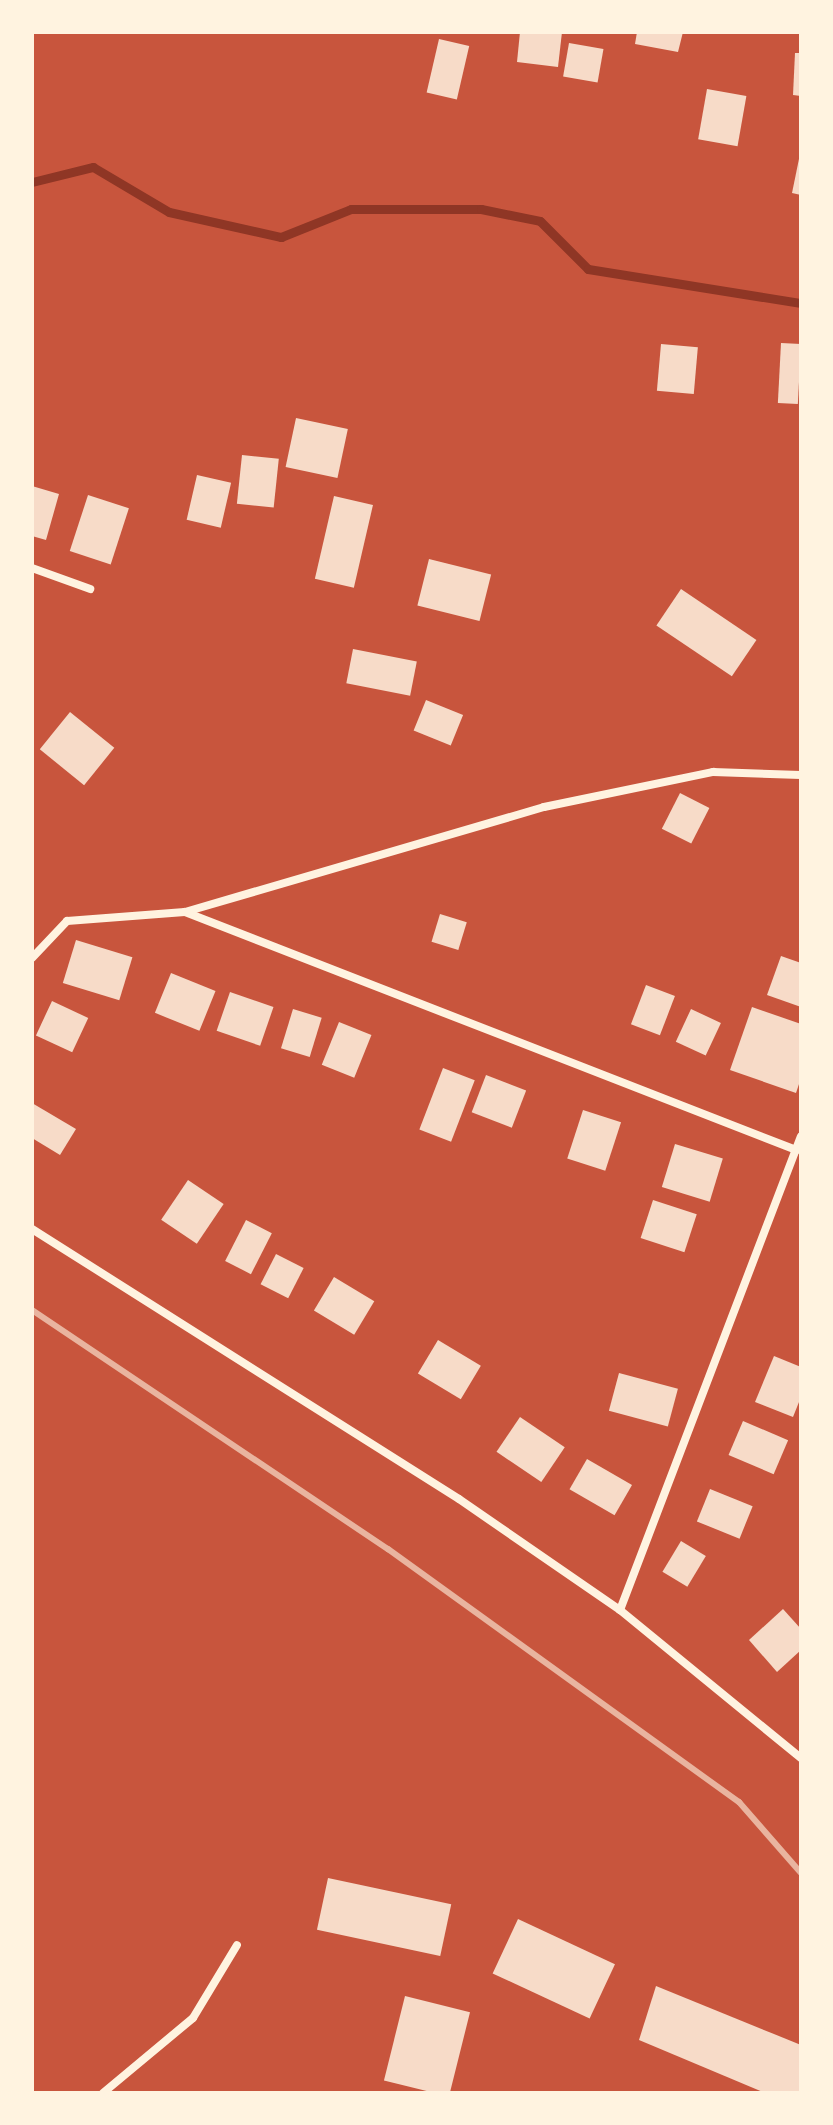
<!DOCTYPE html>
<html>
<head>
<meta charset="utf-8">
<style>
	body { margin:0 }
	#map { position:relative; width:833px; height:2125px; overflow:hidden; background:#c8553d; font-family:Roboto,sans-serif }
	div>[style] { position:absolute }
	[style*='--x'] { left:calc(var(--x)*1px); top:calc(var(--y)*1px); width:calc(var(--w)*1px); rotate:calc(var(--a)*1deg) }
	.stream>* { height:9px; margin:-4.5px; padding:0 4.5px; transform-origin:4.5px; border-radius:4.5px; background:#8f3625 }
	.building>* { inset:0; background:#f7dbc8; transform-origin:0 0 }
	.minor>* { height:8px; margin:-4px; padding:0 4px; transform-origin:4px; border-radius:4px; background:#fff3e0 }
	.rail>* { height:6px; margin:-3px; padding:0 3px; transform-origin:3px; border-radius:3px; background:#e9b49f }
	span { translate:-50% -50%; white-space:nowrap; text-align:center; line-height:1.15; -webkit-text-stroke:6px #fff3e0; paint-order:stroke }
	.frame { position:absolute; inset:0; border:34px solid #fff3e0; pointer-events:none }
</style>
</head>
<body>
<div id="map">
	<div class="stream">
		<i style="--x:32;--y:182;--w:63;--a:-13.8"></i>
		<i style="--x:93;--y:167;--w:88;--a:30.6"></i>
		<i style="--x:169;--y:212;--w:115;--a:12.6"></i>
		<i style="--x:281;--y:237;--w:75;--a:-21.8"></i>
		<i style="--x:351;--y:209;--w:130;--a:0"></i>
		<i style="--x:481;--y:209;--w:60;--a:11.5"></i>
		<i style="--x:540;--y:221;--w:68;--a:45"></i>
		<i style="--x:588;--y:269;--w:216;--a:9.1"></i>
	</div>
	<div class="building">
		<i style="clip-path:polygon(520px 32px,562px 32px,558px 67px,517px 62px)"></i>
		<i style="clip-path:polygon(637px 32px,683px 32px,678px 52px,635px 44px)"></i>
		<i style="left:439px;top:39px;width:31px;height:55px;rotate:13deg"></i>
		<i style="left:569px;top:43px;width:35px;height:34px;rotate:10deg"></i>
		<i style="clip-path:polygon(795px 53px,801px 53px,801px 96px,793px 95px)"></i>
		<i style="left:707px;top:89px;width:40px;height:51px;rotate:10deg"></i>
		<i style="clip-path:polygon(800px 154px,801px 154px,801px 195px,792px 193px)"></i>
		<i style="left:781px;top:343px;width:20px;height:60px;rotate:3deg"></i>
		<i style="left:661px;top:344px;width:37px;height:47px;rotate:5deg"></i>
		<i style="left:296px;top:418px;width:53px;height:50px;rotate:12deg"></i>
		<i style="left:242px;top:455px;width:37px;height:49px;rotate:6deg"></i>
		<i style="left:197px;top:475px;width:35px;height:46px;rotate:13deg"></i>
		<i style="clip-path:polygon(32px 486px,59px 494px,46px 540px,32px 536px)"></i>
		<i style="left:88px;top:495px;width:43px;height:59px;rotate:18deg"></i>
		<i style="left:334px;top:496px;width:40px;height:85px;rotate:13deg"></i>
		<i style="left:429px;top:559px;width:64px;height:48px;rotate:14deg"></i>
		<i style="left:681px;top:589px;width:91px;height:44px;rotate:34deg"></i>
		<i style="left:353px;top:649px;width:65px;height:35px;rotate:11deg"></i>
		<i style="left:426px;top:700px;width:40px;height:33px;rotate:22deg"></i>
		<i style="left:70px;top:712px;width:57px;height:48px;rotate:39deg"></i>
		<i style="left:680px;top:793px;width:33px;height:40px;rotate:27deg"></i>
		<i style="left:440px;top:914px;width:28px;height:29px;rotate:17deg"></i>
		<i style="left:76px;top:940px;width:59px;height:45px;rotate:17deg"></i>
		<i style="clip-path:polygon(781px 956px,801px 963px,801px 1007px,767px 995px)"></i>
		<i style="left:171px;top:973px;width:48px;height:43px;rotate:22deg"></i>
		<i style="left:646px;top:985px;width:31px;height:42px;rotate:21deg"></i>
		<i style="left:230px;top:992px;width:46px;height:41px;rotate:19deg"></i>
		<i style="left:52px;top:1001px;width:40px;height:38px;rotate:25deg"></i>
		<i style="clip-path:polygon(752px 1007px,801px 1024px,801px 1078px,796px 1093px,730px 1070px)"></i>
		<i style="left:293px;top:1009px;width:30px;height:41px;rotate:17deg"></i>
		<i style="left:691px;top:1009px;width:33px;height:36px;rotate:25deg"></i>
		<i style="left:339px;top:1022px;width:35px;height:46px;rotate:22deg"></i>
		<i style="left:443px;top:1068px;width:34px;height:66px;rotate:21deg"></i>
		<i style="left:486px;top:1075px;width:43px;height:40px;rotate:21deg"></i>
		<i style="clip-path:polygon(32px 1103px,76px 1129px,60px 1155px,32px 1138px)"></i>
		<i style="left:583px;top:1110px;width:40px;height:51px;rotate:18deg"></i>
		<i style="left:675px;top:1144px;width:50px;height:45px;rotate:17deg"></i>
		<i style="left:188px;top:1180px;width:43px;height:48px;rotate:34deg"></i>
		<i style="left:653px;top:1200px;width:46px;height:40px;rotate:18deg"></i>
		<i style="left:246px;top:1220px;width:29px;height:46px;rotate:27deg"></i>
		<i style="left:276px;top:1254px;width:31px;height:34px;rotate:27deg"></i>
		<i style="left:334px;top:1277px;width:47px;height:39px;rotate:31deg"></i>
		<i style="left:438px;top:1340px;width:50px;height:39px;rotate:31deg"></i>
		<i style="clip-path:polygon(774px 1356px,801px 1367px,801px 1397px,793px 1417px,755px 1402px)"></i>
		<i style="left:619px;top:1373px;width:61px;height:39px;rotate:15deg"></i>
		<i style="left:520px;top:1417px;width:54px;height:42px;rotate:34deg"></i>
		<i style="left:743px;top:1421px;width:49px;height:37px;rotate:23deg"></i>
		<i style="left:587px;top:1459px;width:52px;height:35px;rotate:30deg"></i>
		<i style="left:710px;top:1489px;width:46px;height:35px;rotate:22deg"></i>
		<i style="left:681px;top:1541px;width:29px;height:36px;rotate:31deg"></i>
		<i style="clip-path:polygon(783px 1609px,801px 1629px,801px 1650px,777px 1672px,749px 1640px)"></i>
		<i style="left:328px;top:1878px;width:126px;height:53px;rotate:12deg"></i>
		<i style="left:518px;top:1919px;width:107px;height:60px;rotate:25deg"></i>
		<i style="clip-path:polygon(656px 1986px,801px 2045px,800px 2093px,765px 2093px,639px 2040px)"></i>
		<i style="left:405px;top:1996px;width:67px;height:87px;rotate:14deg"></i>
	</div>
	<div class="minor">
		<i style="--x:32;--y:568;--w:62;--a:19.9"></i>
		<i style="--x:185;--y:912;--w:656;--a:21.28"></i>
		<i style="--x:32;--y:958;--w:51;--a:-46.6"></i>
		<i style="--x:67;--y:921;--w:118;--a:-4.4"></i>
		<i style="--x:185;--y:912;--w:374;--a:-16.3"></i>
		<i style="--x:544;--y:807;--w:173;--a:-11.7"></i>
		<i style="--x:713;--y:772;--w:88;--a:2"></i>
		<i style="--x:32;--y:1229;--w:505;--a:32.31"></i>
		<i style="--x:459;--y:1499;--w:196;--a:34.6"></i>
		<i style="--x:620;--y:1610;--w:234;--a:39.3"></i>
		<i style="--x:620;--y:1610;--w:507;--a:-69.1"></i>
		<i style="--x:103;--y:2093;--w:117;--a:-39.8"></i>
		<i style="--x:193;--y:2018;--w:85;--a:-58.9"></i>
	</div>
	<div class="rail">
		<i style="--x:32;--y:1310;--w:429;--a:33.9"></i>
		<i style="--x:388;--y:1549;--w:433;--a:35.8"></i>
		<i style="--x:739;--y:1802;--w:94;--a:48.9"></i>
	</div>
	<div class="frame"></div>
</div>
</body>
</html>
